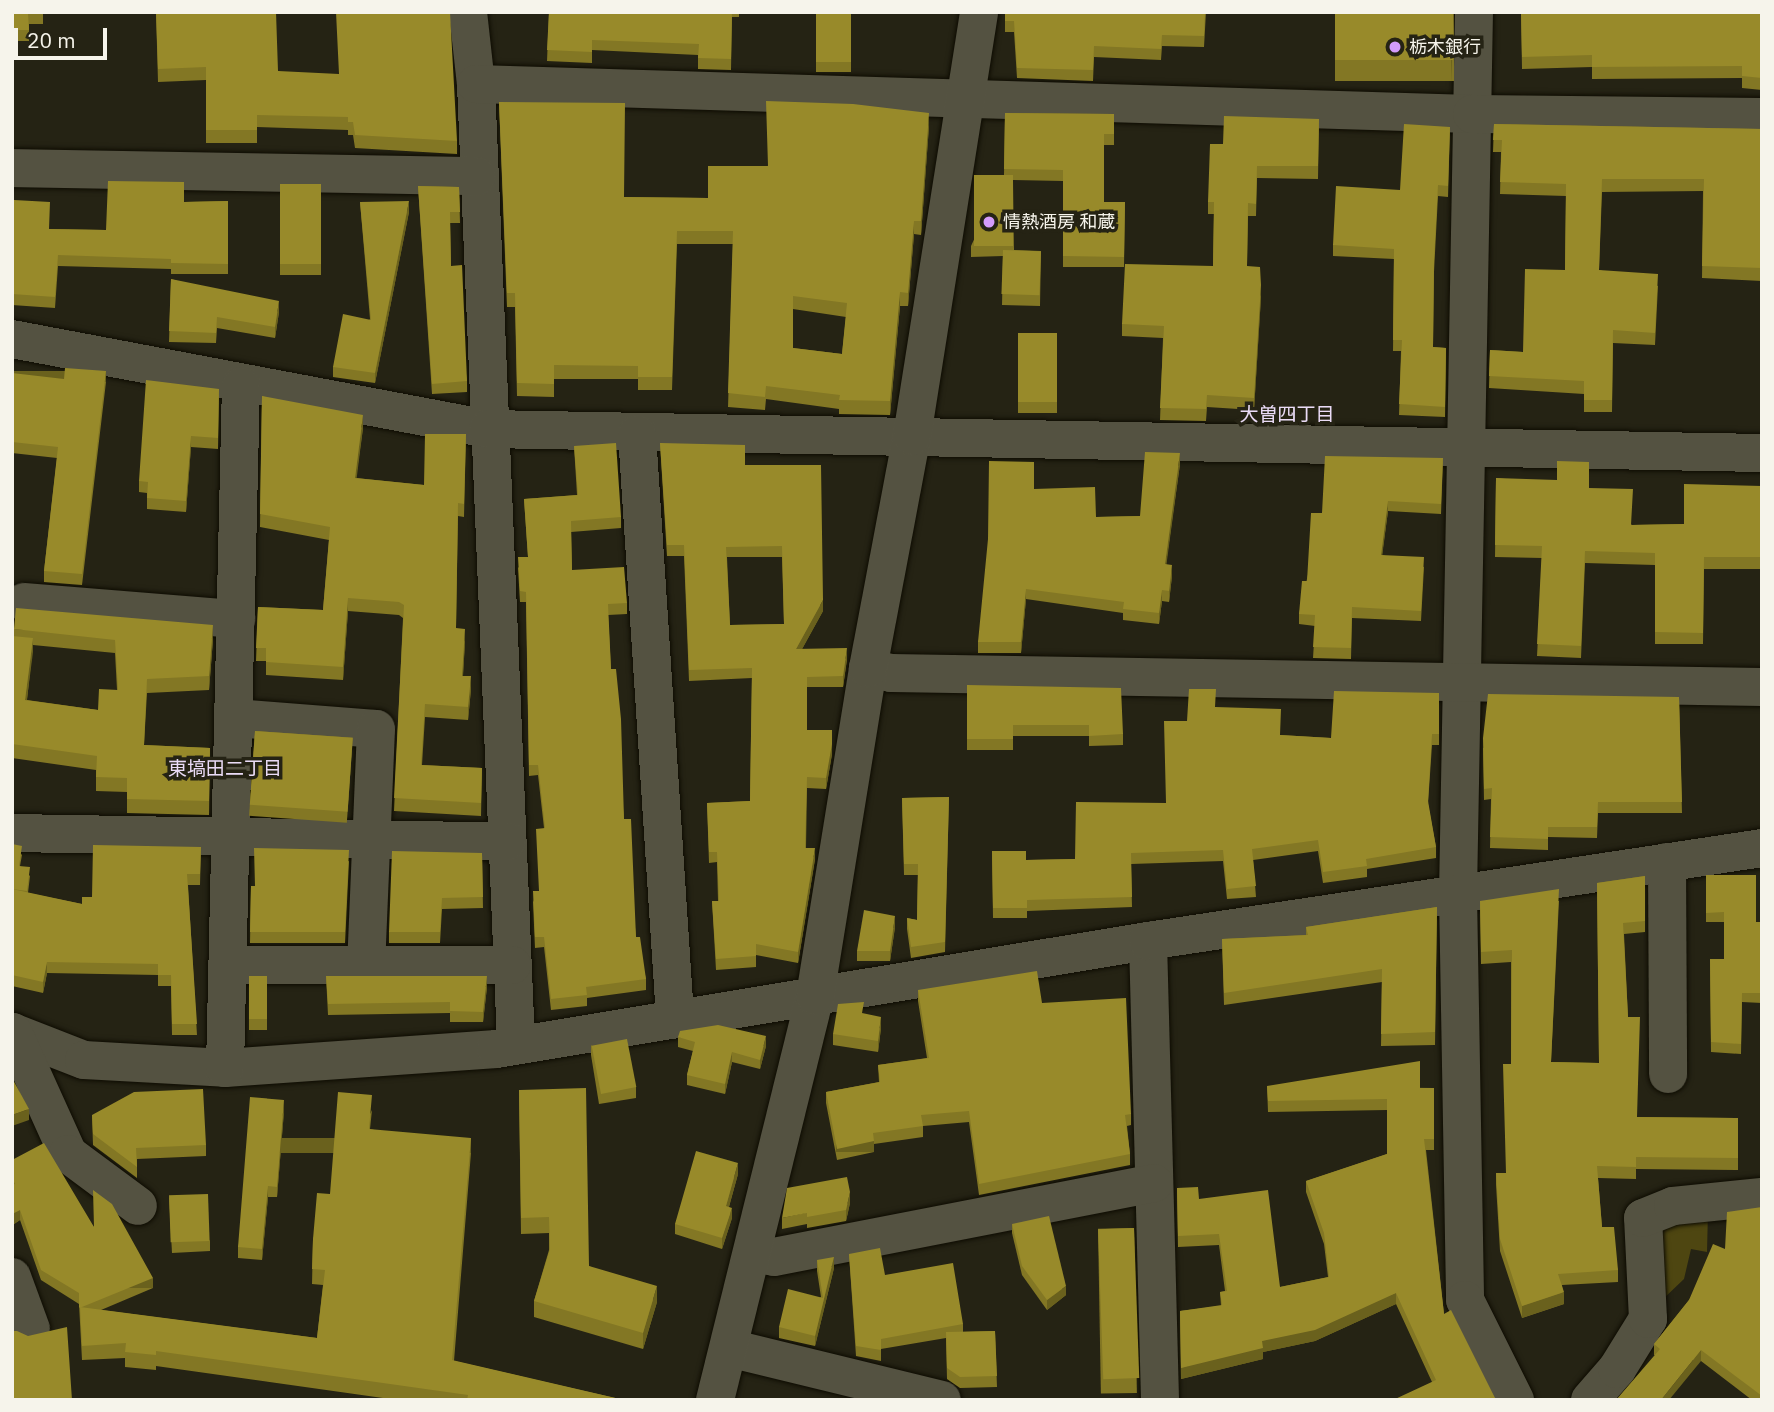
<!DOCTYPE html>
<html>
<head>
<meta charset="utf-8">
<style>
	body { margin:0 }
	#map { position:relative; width:1774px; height:1412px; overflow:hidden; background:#252314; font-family:"IBM Plex Sans","Noto Sans JP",sans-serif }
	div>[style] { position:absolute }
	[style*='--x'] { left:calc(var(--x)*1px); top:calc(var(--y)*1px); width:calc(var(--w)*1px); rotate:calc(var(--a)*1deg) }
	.green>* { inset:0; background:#4e4611 }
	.roads { filter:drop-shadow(0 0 2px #0e0c02) drop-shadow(0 0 2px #0e0c02) }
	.minor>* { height:38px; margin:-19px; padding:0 19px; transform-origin:19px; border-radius:19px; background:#545241 }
	.wall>* { inset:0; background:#837724; transform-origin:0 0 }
	.shaded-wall>* { inset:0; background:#6a611d; transform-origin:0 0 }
	.building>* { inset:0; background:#988a2a; transform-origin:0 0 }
	.dots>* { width:19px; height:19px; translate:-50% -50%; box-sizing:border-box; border:4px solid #252314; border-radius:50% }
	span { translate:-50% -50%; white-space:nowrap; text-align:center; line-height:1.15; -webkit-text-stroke:7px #252314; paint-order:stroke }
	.poi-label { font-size:18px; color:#f6f4eb }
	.left { translate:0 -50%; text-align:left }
	.neighbourhood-label { font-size:19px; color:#eadbf6 }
	.frame { position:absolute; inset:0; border:14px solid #f6f4eb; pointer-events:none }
	.scale { position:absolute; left:14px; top:28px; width:93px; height:32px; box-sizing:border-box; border:4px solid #f6f4eb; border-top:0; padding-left:9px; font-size:21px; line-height:24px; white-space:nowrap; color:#f6f4eb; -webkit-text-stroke:5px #252314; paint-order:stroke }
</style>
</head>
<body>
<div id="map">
	<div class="green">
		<i style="clip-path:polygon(1708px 1212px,1707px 1252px,1691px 1249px,1684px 1279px,1661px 1301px,1661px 1224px)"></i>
	</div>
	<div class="roads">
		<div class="minor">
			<i style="--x:468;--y:12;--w:72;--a:83.7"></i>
			<i style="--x:476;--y:84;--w:960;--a:87.61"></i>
			<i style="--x:1474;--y:12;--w:882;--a:91.04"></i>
			<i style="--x:1458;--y:894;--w:406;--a:89"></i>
			<i style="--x:1465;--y:1300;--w:112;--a:63.4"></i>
			<i style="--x:476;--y:84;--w:996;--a:1.73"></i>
			<i style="--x:1472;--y:114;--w:290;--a:0.6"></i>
			<i style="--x:12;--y:168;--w:465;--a:1"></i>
			<i style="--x:12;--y:339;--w:484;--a:10.7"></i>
			<i style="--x:488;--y:429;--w:1274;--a:1.08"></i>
			<i style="--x:637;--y:434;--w:584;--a:86.27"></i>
			<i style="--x:24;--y:602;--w:213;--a:4.6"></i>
			<i style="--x:868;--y:668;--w:24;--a:12"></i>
			<i style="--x:891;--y:673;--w:871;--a:0.92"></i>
			<i style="--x:234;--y:718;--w:142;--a:4.4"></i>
			<i style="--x:376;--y:729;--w:236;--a:92.4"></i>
			<i style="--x:12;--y:833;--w:495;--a:1"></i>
			<i style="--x:1667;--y:862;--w:212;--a:89.7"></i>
			<i style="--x:1148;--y:941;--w:459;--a:88.5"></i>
			<i style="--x:228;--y:965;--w:284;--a:0"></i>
			<i style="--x:12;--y:1032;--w:77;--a:21.3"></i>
			<i style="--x:84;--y:1060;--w:141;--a:3.2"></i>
			<i style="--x:225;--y:1068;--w:272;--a:-4"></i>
			<i style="--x:496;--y:1049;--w:661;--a:-9.41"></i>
			<i style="--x:1148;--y:941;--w:621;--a:-8.61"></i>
			<i style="--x:13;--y:1032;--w:134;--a:65.7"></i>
			<i style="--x:68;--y:1154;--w:87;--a:36.6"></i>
			<i style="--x:225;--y:1068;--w:682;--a:-88.66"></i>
			<i style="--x:754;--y:1253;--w:20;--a:11"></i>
			<i style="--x:774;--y:1257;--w:387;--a:-11"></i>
			<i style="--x:12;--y:1277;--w:55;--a:69.9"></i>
			<i style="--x:729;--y:1348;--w:219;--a:13.7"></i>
			<i style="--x:715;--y:1400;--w:416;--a:-76.1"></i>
			<i style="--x:815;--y:996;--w:332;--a:-80.8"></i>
			<i style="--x:868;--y:668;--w:236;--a:-79.3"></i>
			<i style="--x:912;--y:436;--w:429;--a:-81"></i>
			<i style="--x:1590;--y:1400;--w:41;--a:-48.9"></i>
			<i style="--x:1617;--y:1369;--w:59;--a:-58.2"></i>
			<i style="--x:1648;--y:1319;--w:101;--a:-92.8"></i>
			<i style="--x:1643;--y:1218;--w:32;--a:-22"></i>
			<i style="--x:1673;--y:1206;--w:89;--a:-5.8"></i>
		</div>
	</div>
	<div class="wall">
		<i style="clip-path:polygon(12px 12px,43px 12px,43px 24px,29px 24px,29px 41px,12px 41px)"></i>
		<i style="clip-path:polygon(156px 12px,278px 71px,457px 141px,457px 154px,355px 148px,353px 135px,348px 135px,348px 130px,257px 127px,257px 143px,206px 143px,206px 80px,158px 82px)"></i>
		<i style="clip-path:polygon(549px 12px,739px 12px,739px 17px,732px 17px,731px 70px,698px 69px,698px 55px,592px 50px,592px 63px,547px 61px)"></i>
		<i style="left:816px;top:12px;width:35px;height:60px"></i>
		<i style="clip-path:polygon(1005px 12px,1206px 12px,1204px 47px,1162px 46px,1161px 60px,1094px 57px,1093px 81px,1017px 78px,1014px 32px,1005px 32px)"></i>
		<i style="left:1335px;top:12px;width:119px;height:69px"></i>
		<i style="clip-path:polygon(1521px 12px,1762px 12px,1762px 90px,1742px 88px,1742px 78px,1592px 79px,1592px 67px,1522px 69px)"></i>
		<i style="clip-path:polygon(evenodd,499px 102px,624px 197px,708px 198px,767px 166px,929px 126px,921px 235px,914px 234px,908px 306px,900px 306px,890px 415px,839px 414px,839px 409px,766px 399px,765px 410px,728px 407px,733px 244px,677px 244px,672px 390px,638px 390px,638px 379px,554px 379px,554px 397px,517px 396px,515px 307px,507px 307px,499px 102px,793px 309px,846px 317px,842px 354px,793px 348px,793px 309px)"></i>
		<i style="clip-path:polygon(1005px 113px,1114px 114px,1114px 145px,1104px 145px,1104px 202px,1125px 202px,1124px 267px,1063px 267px,1063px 181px,1013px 180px,1014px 250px,1041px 251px,1040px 306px,1002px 305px,1003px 256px,971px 257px,971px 246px,1004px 175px)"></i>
		<i style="clip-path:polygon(1319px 119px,1318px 179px,1257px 178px,1256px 216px,1248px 216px,1247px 266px,1261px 297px,1254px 410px,1207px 407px,1206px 421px,1160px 420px,1163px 338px,1122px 336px,1122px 324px,1213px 266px,1214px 214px,1208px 214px,1208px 202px,1223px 144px)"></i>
		<i style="clip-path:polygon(1494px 124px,1762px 129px,1762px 281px,1702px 278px,1703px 191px,1602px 192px,1599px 270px,1658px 286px,1655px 345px,1613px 343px,1612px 412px,1584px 412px,1584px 394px,1489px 388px,1490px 350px,1523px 352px,1565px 270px,1566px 196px,1500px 194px,1501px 152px,1493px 152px)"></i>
		<i style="clip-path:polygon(1450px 127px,1448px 197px,1438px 196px,1434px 272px,1433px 347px,1446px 348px,1445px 417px,1399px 415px,1401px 351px,1393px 351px,1394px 259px,1333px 256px,1333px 245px,1400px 190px)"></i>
		<i style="left:280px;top:184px;width:41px;height:91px"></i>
		<i style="clip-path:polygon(418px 186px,459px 187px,460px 223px,450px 223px,451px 266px,467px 381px,467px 392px,432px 394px)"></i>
		<i style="clip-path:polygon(228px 201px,228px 274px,171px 274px,171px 269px,58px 266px,55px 308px,12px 305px,12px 225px,50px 229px,106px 230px,184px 202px)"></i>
		<i style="clip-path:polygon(360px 202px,409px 212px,375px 383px,333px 377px,333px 367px,370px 319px)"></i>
		<i style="clip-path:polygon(171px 279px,279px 312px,275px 338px,217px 328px,216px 343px,169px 342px)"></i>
		<i style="left:1018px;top:333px;width:39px;height:80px"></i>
		<i style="clip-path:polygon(12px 373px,106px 382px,82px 585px,44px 582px,44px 571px,57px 458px,12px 453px)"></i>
		<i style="clip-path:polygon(219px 389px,218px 449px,191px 447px,186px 512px,147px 509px,147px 493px,139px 492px,139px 481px)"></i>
		<i style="clip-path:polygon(262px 396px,363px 428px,356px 478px,424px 485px,466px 434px,464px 517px,458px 516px,456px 628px,465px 642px,463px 676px,471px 689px,468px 720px,425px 717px,422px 765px,482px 768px,481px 816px,394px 811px,403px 618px,399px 615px,348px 611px,343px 680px,266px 675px,266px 661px,256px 661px,258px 607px,323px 610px,329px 540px,260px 527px)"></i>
		<i style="clip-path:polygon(evenodd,660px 443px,745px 465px,823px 611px,802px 649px,847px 659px,843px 687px,807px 687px,807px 730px,832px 754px,826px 789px,807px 788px,806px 848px,815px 859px,798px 963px,756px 955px,756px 967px,716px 970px,712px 901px,718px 901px,717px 862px,709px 863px,707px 803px,750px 801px,752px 678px,689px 681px,684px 556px,667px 556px,660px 443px,727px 557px,782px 557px,784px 624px,730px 625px,727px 557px)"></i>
		<i style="clip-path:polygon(574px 446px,621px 517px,621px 528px,571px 532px,572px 570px,627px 603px,627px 614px,608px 615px,611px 669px,624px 819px,636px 937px,646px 979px,646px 990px,587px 998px,587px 1006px,551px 1010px,544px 947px,535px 948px,533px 902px,539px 891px,544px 828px,538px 775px,529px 776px,526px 602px,520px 602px,518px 568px,528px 557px,524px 499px,577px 495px)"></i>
		<i style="clip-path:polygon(1443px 458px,1441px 514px,1388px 511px,1382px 555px,1424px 567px,1421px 621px,1352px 618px,1351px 659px,1313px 658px,1315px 626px,1299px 624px,1299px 614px,1322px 513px)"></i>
		<i style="clip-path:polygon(1180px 464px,1166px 564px,1172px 576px,1169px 602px,1162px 601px,1159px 624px,1123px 620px,1123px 613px,1026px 599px,1021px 653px,978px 653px,978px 642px,1034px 489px,1096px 517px,1140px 516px)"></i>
		<i style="clip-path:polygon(1496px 478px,1589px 488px,1632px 525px,1684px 524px,1762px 486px,1762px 569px,1704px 569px,1703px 644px,1655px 644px,1655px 565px,1585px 563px,1581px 658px,1537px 656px,1542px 558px,1495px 557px)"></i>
		<i style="clip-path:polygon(evenodd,14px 629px,213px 639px,209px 690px,147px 693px,144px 745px,210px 748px,209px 815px,127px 813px,127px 792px,96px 791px,96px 770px,12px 758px,12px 636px,14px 636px,14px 629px,33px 645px,115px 653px,117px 690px,98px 710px,27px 700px,33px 645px)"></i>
		<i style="clip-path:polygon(967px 685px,1123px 734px,1123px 745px,1089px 746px,1089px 736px,1013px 736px,1013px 750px,967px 750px)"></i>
		<i style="clip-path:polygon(1439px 693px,1439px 745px,1432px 745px,1428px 804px,1436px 847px,1436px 858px,1367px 869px,1367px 877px,1323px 883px,1318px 851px,1253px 860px,1256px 897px,1227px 899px,1223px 861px,1131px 864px,1132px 907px,1027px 911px,1027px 918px,993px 918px,992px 851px,1026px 860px,1075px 859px,1166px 803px,1187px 721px,1215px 707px,1280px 735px,1331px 738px)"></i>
		<i style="clip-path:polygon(1679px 697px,1682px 813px,1598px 813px,1597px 838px,1548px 837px,1548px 850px,1490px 848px,1491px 799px,1484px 800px,1483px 748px)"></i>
		<i style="left:255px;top:731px;width:98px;height:85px;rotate:4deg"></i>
		<i style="clip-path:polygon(949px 797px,945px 952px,911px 958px,907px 929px,907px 918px,917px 920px,918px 875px,904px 875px,902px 798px)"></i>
		<i style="clip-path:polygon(12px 844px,22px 855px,20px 866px,30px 876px,28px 893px,82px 904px,92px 897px,201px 847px,200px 885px,188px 885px,197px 1035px,172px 1035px,171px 986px,158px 986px,158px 975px,47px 973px,43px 993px,12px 986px)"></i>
		<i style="clip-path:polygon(482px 853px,483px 908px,442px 909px,440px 943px,389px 943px,389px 932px)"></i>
		<i style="clip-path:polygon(349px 861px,345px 943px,250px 943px,251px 886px,255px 886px)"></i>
		<i style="clip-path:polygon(1706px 875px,1756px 922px,1762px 922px,1762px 1003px,1742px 1002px,1741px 1054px,1711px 1052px,1710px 959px,1724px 959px,1724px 922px,1706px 922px)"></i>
		<i style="clip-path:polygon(1645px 876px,1645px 932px,1624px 934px,1628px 1017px,1637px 1117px,1738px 1118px,1738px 1170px,1636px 1169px,1636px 1179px,1598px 1178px,1602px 1227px,1618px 1270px,1618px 1282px,1562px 1285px,1564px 1304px,1522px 1318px,1500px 1251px,1496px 1185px,1496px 1173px,1506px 1173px,1511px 1064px,1511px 962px,1481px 964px,1480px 901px,1559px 901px,1551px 1062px,1599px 1063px,1597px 883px)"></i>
		<i style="clip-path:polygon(1437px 907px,1435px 1045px,1381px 1046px,1382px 982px,1224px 1005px,1222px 939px,1306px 935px,1306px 927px)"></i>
		<i style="clip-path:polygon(895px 927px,890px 961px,857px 961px,857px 951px)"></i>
		<i style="left:249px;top:976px;width:18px;height:54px"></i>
		<i style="clip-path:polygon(326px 976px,487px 987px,483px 1022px,450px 1022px,450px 1013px,328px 1015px)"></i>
		<i style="clip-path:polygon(918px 990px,1042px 1003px,1131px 1114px,1131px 1125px,1127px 1126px,1130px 1154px,1130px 1165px,979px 1195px,969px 1122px,923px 1126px,923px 1137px,874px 1144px,874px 1152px,837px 1160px,826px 1103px,826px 1092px,879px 1082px,878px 1065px,927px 1058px,918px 1001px)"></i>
		<i style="clip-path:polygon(881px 1028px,878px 1052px,833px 1045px,833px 1034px)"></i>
		<i style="clip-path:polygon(678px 1037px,766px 1046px,760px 1069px,732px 1062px,725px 1094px,687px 1085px,687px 1075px,693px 1051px,678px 1047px)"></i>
		<i style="clip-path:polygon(591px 1045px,636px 1087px,636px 1098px,599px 1104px,591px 1055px)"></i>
		<i style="clip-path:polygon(1267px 1086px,1434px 1088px,1434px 1150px,1426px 1150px,1444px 1314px,1496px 1400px,1432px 1382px,1396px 1304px,1315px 1341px,1263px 1352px,1263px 1359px,1181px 1379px,1180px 1311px,1221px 1306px,1220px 1292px,1225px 1291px,1219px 1245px,1178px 1247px,1177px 1188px,1199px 1199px,1280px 1287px,1328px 1277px,1324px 1244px,1306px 1192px,1306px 1181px,1387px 1154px,1387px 1110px,1268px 1112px)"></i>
		<i style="clip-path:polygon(519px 1090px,589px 1266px,657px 1302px,643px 1349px,534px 1317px,534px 1301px,549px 1250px,549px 1233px,521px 1234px)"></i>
		<i style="clip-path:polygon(372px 1110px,370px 1129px,471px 1153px,454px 1361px,624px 1400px,397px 1400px,156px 1366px,156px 1370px,125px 1367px,125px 1358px,82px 1360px,79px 1304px,41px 1280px,20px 1220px,14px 1224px,12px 1221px,12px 1160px,94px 1227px,153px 1288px,101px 1310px,317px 1338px,323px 1285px,312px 1284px,313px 1239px,330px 1194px)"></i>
		<i style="clip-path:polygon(284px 1111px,277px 1197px,268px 1197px,262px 1260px,238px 1258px,238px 1247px)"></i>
		<i style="clip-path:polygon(92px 1115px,206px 1145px,206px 1156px,137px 1159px,137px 1178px,93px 1145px)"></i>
		<i style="clip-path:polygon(738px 1174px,729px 1207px,732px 1218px,722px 1249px,675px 1234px,675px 1224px)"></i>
		<i style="clip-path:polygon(169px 1197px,210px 1241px,210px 1251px,172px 1253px)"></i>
		<i style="clip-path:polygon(850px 1203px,846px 1221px,807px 1228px,807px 1224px,782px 1229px,782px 1218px)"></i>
		<i style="clip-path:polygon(1762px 1207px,1762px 1400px,1752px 1400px,1701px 1361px,1654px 1355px,1654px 1344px,1689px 1300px,1725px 1249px)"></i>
		<i style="clip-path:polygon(1012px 1224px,1066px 1295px,1047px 1310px,1022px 1275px,1012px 1233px)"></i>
		<i style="left:1134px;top:1228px;width:165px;height:36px;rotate:89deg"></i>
		<i style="clip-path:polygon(849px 1254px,963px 1324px,963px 1332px,995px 1331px,997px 1387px,960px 1388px,947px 1379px,946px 1338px,881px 1349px,881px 1361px,856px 1356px)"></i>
		<i style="clip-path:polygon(817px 1260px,834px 1268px,815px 1346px,779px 1338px,779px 1327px,821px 1297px,817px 1271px)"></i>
	</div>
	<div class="shaded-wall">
		<i style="clip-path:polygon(1453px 12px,1454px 12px,1451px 82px,1451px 61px)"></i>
		<i style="clip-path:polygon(929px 113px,929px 126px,921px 235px,921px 221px)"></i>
		<i style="clip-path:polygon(409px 201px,409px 212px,375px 383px,375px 373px)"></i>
		<i style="clip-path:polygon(914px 221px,914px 234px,908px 306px,908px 293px)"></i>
		<i style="clip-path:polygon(1261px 285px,1261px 297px,1254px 410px,1254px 398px)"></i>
		<i style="clip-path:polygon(900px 292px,900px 306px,890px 415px,890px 401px)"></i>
		<i style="clip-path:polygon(279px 301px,279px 312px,275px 338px,275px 327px)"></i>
		<i style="left:106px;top:371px;width:11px;height:204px;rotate:90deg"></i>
		<i style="clip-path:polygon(363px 415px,363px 428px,355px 491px,355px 478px)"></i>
		<i style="clip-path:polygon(191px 436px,191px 447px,186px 512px,186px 501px)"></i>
		<i style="clip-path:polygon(1180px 453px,1180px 464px,1165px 575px,1165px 564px)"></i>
		<i style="clip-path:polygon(1388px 501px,1388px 511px,1381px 565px,1381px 555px)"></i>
		<i style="clip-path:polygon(1172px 565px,1172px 576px,1169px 602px,1169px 591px)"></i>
		<i style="clip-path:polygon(1026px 589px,1026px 599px,1021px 653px,1021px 642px)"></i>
		<i style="clip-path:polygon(1162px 590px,1162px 601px,1159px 624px,1159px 613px)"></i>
		<i style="clip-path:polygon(348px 598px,348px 611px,343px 680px,343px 667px)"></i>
		<i style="clip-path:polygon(823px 600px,823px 611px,796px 660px,796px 649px)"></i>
		<i style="clip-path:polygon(213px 625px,213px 639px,209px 690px,209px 676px)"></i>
		<i style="clip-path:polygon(465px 629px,465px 642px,462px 688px,462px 676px)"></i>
		<i style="clip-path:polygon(33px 638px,33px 652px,25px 714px,25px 700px)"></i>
		<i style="clip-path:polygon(847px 648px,847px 659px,843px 687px,843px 676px)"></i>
		<i style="clip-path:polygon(471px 676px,471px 689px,468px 720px,468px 707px)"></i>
		<i style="clip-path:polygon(832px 730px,832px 754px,826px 789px,826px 778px)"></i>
		<i style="clip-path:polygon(815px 848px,815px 859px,798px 963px,798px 952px)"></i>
		<i style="clip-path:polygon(895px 916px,895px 927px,890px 961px,890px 951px)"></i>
		<i style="clip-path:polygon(47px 962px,47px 973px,43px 993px,43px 982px)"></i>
		<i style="clip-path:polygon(487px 976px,487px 987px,483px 1022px,483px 1012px)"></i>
		<i style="clip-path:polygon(881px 1017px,881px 1028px,878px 1052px,878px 1041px)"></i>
		<i style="clip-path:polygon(766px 1036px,766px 1046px,760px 1069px,760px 1060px)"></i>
		<i style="clip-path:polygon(732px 1052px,732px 1062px,725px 1094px,725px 1084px)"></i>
		<i style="clip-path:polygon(284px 1100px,284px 1111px,277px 1197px,277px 1187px)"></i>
		<i style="clip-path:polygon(29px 1109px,29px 1120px,12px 1126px,12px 1115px)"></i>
		<i style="left:471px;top:1138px;width:15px;height:223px;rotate:90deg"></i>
		<i style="left:874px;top:1141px;width:11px;height:38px;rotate:90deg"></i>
		<i style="clip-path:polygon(738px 1163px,738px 1174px,726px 1217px,726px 1206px)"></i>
		<i style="clip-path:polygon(268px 1186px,268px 1197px,262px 1260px,262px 1249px)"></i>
		<i style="clip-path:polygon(850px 1192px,850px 1203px,846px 1221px,846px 1210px)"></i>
		<i style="clip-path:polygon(732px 1208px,732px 1218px,722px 1249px,722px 1238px)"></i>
		<i style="clip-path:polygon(20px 1210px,20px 1220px,14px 1224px,14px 1213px)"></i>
		<i style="clip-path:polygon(834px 1257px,834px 1268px,815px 1346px,815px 1336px)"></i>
		<i style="left:153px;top:1278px;width:10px;height:79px;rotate:90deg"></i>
		<i style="clip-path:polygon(657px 1286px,657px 1302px,643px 1349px,643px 1333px)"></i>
		<i style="clip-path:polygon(1066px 1286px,1066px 1295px,1047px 1310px,1047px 1300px)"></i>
		<i style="clip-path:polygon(1564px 1292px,1564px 1304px,1522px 1318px,1522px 1306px)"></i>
		<i style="clip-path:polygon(1396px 1293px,1396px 1304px,1315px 1341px,1263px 1352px,1263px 1359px,1181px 1379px,1181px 1368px,1262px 1341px)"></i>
		<i style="clip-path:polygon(1701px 1350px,1701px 1361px,1669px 1400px,1661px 1400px)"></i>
	</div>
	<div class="building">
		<i style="clip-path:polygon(12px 12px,43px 12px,43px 13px,28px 13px,29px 30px,12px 30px)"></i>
		<i style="clip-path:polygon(156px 12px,276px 12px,278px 71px,339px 74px,336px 12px,450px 12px,457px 141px,355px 135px,353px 122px,348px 122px,348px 117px,257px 115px,257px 130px,206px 130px,206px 67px,158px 69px)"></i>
		<i style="clip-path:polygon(549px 12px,732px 12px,731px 59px,698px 58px,699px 44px,592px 40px,592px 52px,547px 50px)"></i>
		<i style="left:816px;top:12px;width:35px;height:50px"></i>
		<i style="clip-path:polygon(1005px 12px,1205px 12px,1204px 36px,1162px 35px,1161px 49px,1094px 46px,1093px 70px,1017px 68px,1014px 21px,1005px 21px)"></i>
		<i style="left:1335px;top:12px;width:118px;height:48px"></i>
		<i style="clip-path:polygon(1521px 12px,1762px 12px,1762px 78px,1742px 76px,1742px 66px,1592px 67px,1592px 55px,1522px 57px)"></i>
		<i style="clip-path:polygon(evenodd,766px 101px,853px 104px,929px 113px,921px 221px,914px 221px,908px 293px,900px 292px,890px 401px,839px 400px,840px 395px,766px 386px,765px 397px,728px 393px,733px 231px,677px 231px,672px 377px,638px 377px,638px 366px,554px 365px,554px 384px,517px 383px,515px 293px,507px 293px,499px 102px,625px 103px,624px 197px,708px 198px,708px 166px,768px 166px,766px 101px,793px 296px,847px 303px,842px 354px,793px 348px,793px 296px)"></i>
		<i style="clip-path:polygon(1005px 113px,1114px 114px,1114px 134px,1104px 134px,1104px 202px,1125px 202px,1124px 257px,1063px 256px,1063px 170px,1004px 169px)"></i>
		<i style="clip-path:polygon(1224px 116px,1319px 119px,1318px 166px,1257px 166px,1256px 204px,1248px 203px,1247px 266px,1260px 267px,1261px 285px,1254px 398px,1207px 395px,1206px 409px,1160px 408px,1164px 326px,1122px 324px,1125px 264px,1213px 266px,1214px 202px,1208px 202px,1210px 144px,1223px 144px)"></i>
		<i style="clip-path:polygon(1404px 124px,1450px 127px,1448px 186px,1438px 185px,1434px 261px,1433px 347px,1446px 348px,1445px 407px,1399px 404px,1402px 340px,1393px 340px,1394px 249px,1333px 245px,1336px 186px,1400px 190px)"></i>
		<i style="clip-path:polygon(1494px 124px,1762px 129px,1762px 268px,1702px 266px,1704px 179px,1602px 179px,1599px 270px,1658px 274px,1655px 333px,1613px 330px,1612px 400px,1584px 400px,1584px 381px,1489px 376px,1490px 350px,1523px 352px,1525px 269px,1565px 270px,1566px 184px,1500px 182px,1502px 140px,1493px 140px)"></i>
		<i style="left:974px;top:175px;width:39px;height:71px"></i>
		<i style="clip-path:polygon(108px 181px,184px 182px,184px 202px,228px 201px,228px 264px,171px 263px,171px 259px,58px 255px,55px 297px,12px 294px,12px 225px,14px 200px,50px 202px,49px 229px,106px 230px)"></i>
		<i style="left:280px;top:184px;width:41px;height:80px"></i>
		<i style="clip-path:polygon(418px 186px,459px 187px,460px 212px,450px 212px,451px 266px,462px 265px,467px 381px,432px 384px)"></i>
		<i style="clip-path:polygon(409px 201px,375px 373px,333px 367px,343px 314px,371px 320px,360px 202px)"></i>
		<i style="left:1003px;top:250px;width:38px;height:44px;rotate:2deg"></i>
		<i style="clip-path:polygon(171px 279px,279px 301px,275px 327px,217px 317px,216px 333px,169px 331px)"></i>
		<i style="left:1018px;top:333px;width:39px;height:69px"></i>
		<i style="clip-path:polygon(65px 368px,106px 371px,82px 574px,44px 571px,58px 447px,12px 442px,12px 373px,64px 379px)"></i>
		<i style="clip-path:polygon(146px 380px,219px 389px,218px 438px,191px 436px,186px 501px,147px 498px,148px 482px,139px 481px)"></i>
		<i style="clip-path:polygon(262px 396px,363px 415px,355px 478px,424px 485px,425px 434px,466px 434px,464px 504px,458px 503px,456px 628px,465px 629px,462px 676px,471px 676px,468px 707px,425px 704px,421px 765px,482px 768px,481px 803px,394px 798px,404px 605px,399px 602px,348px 598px,343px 667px,266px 662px,266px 648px,256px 648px,258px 607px,323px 610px,330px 527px,260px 514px)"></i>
		<i style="clip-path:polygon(616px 443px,621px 517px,571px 521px,572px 570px,624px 567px,627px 603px,608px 604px,611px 669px,616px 669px,621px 719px,624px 819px,631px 819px,636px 937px,640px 937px,646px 979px,586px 987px,587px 995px,551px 999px,544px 937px,535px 937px,533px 891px,539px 891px,536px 829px,545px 828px,538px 765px,529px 765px,526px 592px,520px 591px,518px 557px,528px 557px,524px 499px,578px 495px,574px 446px)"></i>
		<i style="clip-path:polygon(evenodd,660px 443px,745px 445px,745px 465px,821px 465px,823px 600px,796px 649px,847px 648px,843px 676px,807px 677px,807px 730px,832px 730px,832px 744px,826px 778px,807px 777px,805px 848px,815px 848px,798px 952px,756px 944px,756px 956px,716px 959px,712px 901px,719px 901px,717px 852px,709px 852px,707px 803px,750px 801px,752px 668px,689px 670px,684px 545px,667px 545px,660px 443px,782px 546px,784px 624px,730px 625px,726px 547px,782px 546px)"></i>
		<i style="clip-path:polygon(1145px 452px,1180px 453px,1165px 564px,1172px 565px,1169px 591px,1162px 590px,1159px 613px,1123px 609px,1124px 602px,1026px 589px,1021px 642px,978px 642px,988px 539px,989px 461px,1034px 462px,1034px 489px,1095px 487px,1096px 517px,1140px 516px)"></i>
		<i style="clip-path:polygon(1325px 456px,1443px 458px,1441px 504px,1388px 501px,1381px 555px,1424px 557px,1421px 611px,1352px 607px,1351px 648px,1313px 647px,1315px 615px,1299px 614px,1302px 581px,1307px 581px,1311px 513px,1322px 513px)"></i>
		<i style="clip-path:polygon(1557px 461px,1589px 462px,1589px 488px,1633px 489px,1631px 525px,1684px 524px,1684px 484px,1762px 486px,1762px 557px,1704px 557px,1703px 633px,1655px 632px,1655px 553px,1585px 551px,1581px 646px,1537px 644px,1542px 546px,1495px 545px,1496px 478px,1557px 480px)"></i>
		<i style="clip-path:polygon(16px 608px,213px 625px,209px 676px,147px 679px,144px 745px,210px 748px,209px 801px,127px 799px,127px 778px,96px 777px,97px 756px,12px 744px,12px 636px,33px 638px,25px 700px,98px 710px,99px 689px,118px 690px,115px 640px,14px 629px)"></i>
		<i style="clip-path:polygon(967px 685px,1121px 688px,1123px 734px,1089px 736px,1089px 725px,1013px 725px,1013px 739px,967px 739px)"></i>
		<i style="clip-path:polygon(1189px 689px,1216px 689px,1215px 707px,1281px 709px,1280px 735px,1331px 738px,1334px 691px,1439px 693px,1439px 734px,1432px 734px,1428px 801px,1436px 847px,1366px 859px,1367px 866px,1323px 872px,1318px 840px,1252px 849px,1256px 886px,1227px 889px,1223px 850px,1131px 853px,1132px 897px,1027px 900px,1027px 908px,993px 908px,992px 851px,1026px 851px,1026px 860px,1075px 859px,1076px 802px,1166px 803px,1164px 721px,1187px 721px)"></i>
		<i style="clip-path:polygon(1488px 694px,1679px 697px,1682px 802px,1598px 802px,1597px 827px,1548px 827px,1548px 839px,1490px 837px,1492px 788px,1484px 789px,1483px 738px)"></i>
		<i style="left:255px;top:731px;width:98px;height:74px;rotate:4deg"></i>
		<i style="clip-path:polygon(949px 797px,945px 942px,911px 947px,907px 918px,917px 920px,918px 864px,904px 864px,902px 798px)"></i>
		<i style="clip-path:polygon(12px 844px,22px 846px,19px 866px,30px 867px,27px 891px,12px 889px)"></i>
		<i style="clip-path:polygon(93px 845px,201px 847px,200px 874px,187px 874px,197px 1024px,172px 1024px,171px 975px,158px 975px,158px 964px,47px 962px,43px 982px,12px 975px,12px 889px,82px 904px,82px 897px,92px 897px)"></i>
		<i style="clip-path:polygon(254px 848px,349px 850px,345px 932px,250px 932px,251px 886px,255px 886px)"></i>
		<i style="clip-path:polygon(392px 851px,482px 853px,483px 897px,442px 898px,440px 932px,389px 932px)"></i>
		<i style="clip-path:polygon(1706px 875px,1756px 875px,1756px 922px,1762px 922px,1762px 993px,1742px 993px,1741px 1044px,1711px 1042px,1710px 959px,1724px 959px,1724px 912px,1706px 913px)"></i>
		<i style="clip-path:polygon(1645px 876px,1645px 921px,1623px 923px,1628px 1017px,1640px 1017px,1637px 1117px,1738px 1118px,1738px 1158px,1636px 1157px,1636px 1167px,1597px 1166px,1602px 1227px,1614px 1227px,1618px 1270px,1558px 1274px,1564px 1292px,1522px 1306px,1500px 1239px,1496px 1173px,1506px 1173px,1503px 1064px,1511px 1064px,1512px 950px,1481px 952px,1480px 901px,1559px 889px,1551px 1062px,1599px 1063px,1597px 883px)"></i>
		<i style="clip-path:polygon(1437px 907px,1435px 1032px,1381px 1034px,1382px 969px,1224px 993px,1222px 939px,1308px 935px,1306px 927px)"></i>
		<i style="clip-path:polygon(864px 910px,895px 916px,890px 951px,857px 951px)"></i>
		<i style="clip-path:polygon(1037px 971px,1042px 1003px,1126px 998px,1131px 1114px,1125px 1115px,1130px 1154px,979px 1184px,969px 1111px,921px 1115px,923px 1126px,873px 1133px,874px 1141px,837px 1149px,826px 1092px,880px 1082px,878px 1065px,929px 1058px,918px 990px)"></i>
		<i style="left:249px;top:976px;width:18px;height:43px"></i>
		<i style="clip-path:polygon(326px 976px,487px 976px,483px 1012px,450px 1011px,450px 1002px,328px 1004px)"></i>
		<i style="clip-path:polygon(864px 1002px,862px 1013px,881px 1017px,878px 1041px,833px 1034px,838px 1004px)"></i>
		<i style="clip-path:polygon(718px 1025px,766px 1036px,760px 1060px,732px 1052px,725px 1084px,687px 1075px,695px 1042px,678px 1037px,680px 1031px)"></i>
		<i style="left:627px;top:1039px;width:49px;height:36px;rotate:79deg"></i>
		<i style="clip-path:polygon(1420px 1061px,1420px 1088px,1434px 1088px,1434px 1139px,1424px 1139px,1444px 1314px,1451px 1310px,1496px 1400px,1393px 1400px,1436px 1380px,1396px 1293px,1315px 1330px,1262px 1341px,1263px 1348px,1181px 1368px,1180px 1311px,1222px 1305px,1220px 1292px,1227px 1291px,1219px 1234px,1178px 1236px,1177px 1188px,1198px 1187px,1199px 1199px,1268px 1190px,1280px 1287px,1329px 1277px,1324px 1233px,1306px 1181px,1387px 1154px,1387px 1099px,1268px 1101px,1267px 1086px)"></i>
		<i style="clip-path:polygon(12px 1078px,29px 1109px,12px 1115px)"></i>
		<i style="clip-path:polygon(586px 1088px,589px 1266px,657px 1286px,643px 1333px,534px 1301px,550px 1249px,549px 1217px,521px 1218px,519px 1090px)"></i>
		<i style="clip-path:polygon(203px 1089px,206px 1145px,136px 1148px,137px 1167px,93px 1134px,92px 1115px,134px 1092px)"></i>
		<i style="clip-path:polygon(338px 1092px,372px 1095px,369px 1129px,471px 1138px,452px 1360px,624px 1400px,467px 1400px,468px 1395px,156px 1351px,156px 1355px,125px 1352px,126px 1343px,82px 1346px,80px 1307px,317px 1338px,325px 1270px,312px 1269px,313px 1239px,317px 1193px,330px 1194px)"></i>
		<i style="clip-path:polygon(250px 1097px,284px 1100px,277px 1187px,268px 1186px,262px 1249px,238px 1247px)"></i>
		<i style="clip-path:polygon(44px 1143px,94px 1227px,93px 1190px,112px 1204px,153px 1278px,82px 1307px,80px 1307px,79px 1308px,79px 1293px,41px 1270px,20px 1210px,14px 1213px,12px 1211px,12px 1185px,15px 1184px,12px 1178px,12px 1160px)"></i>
		<i style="clip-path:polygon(696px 1151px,738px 1163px,726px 1206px,732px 1208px,722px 1238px,675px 1224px)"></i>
		<i style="clip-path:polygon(847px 1177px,850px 1192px,846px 1210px,807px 1217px,807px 1213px,782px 1218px,787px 1188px)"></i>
		<i style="left:208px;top:1194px;width:47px;height:39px;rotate:88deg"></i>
		<i style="clip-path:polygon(1762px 1207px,1762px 1396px,1701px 1350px,1661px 1400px,1616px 1400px,1660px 1349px,1654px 1344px,1689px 1300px,1713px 1244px,1725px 1249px,1727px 1212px)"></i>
		<i style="clip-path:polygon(1049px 1216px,1066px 1286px,1047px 1300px,1022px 1266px,1012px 1224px)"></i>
		<i style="left:1134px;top:1228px;width:150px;height:36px;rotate:88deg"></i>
		<i style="clip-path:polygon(880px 1248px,885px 1275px,953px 1263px,963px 1324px,881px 1339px,881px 1350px,856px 1346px,849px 1254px)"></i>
		<i style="clip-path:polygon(834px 1257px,815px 1336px,779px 1327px,788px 1289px,823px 1298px,817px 1260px)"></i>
		<i style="clip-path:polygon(67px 1327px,72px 1400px,12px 1400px,12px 1331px,17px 1331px,28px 1336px)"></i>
		<i style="clip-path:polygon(995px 1331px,997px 1376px,960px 1377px,947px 1368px,946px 1332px)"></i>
	</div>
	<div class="dots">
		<i style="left:1395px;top:47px;background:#d49cfb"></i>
		<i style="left:989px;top:222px;background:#d49cfb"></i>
	</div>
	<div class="poi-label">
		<span class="left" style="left:1409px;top:47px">栃木銀行</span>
		<span class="left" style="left:1003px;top:222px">情熱酒房 和蔵</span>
	</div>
	<div class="neighbourhood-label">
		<span style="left:1287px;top:415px">大曽四丁目</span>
		<span style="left:225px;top:769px">東塙田二丁目</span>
	</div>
	<div class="frame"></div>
	<div class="scale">20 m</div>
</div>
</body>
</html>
